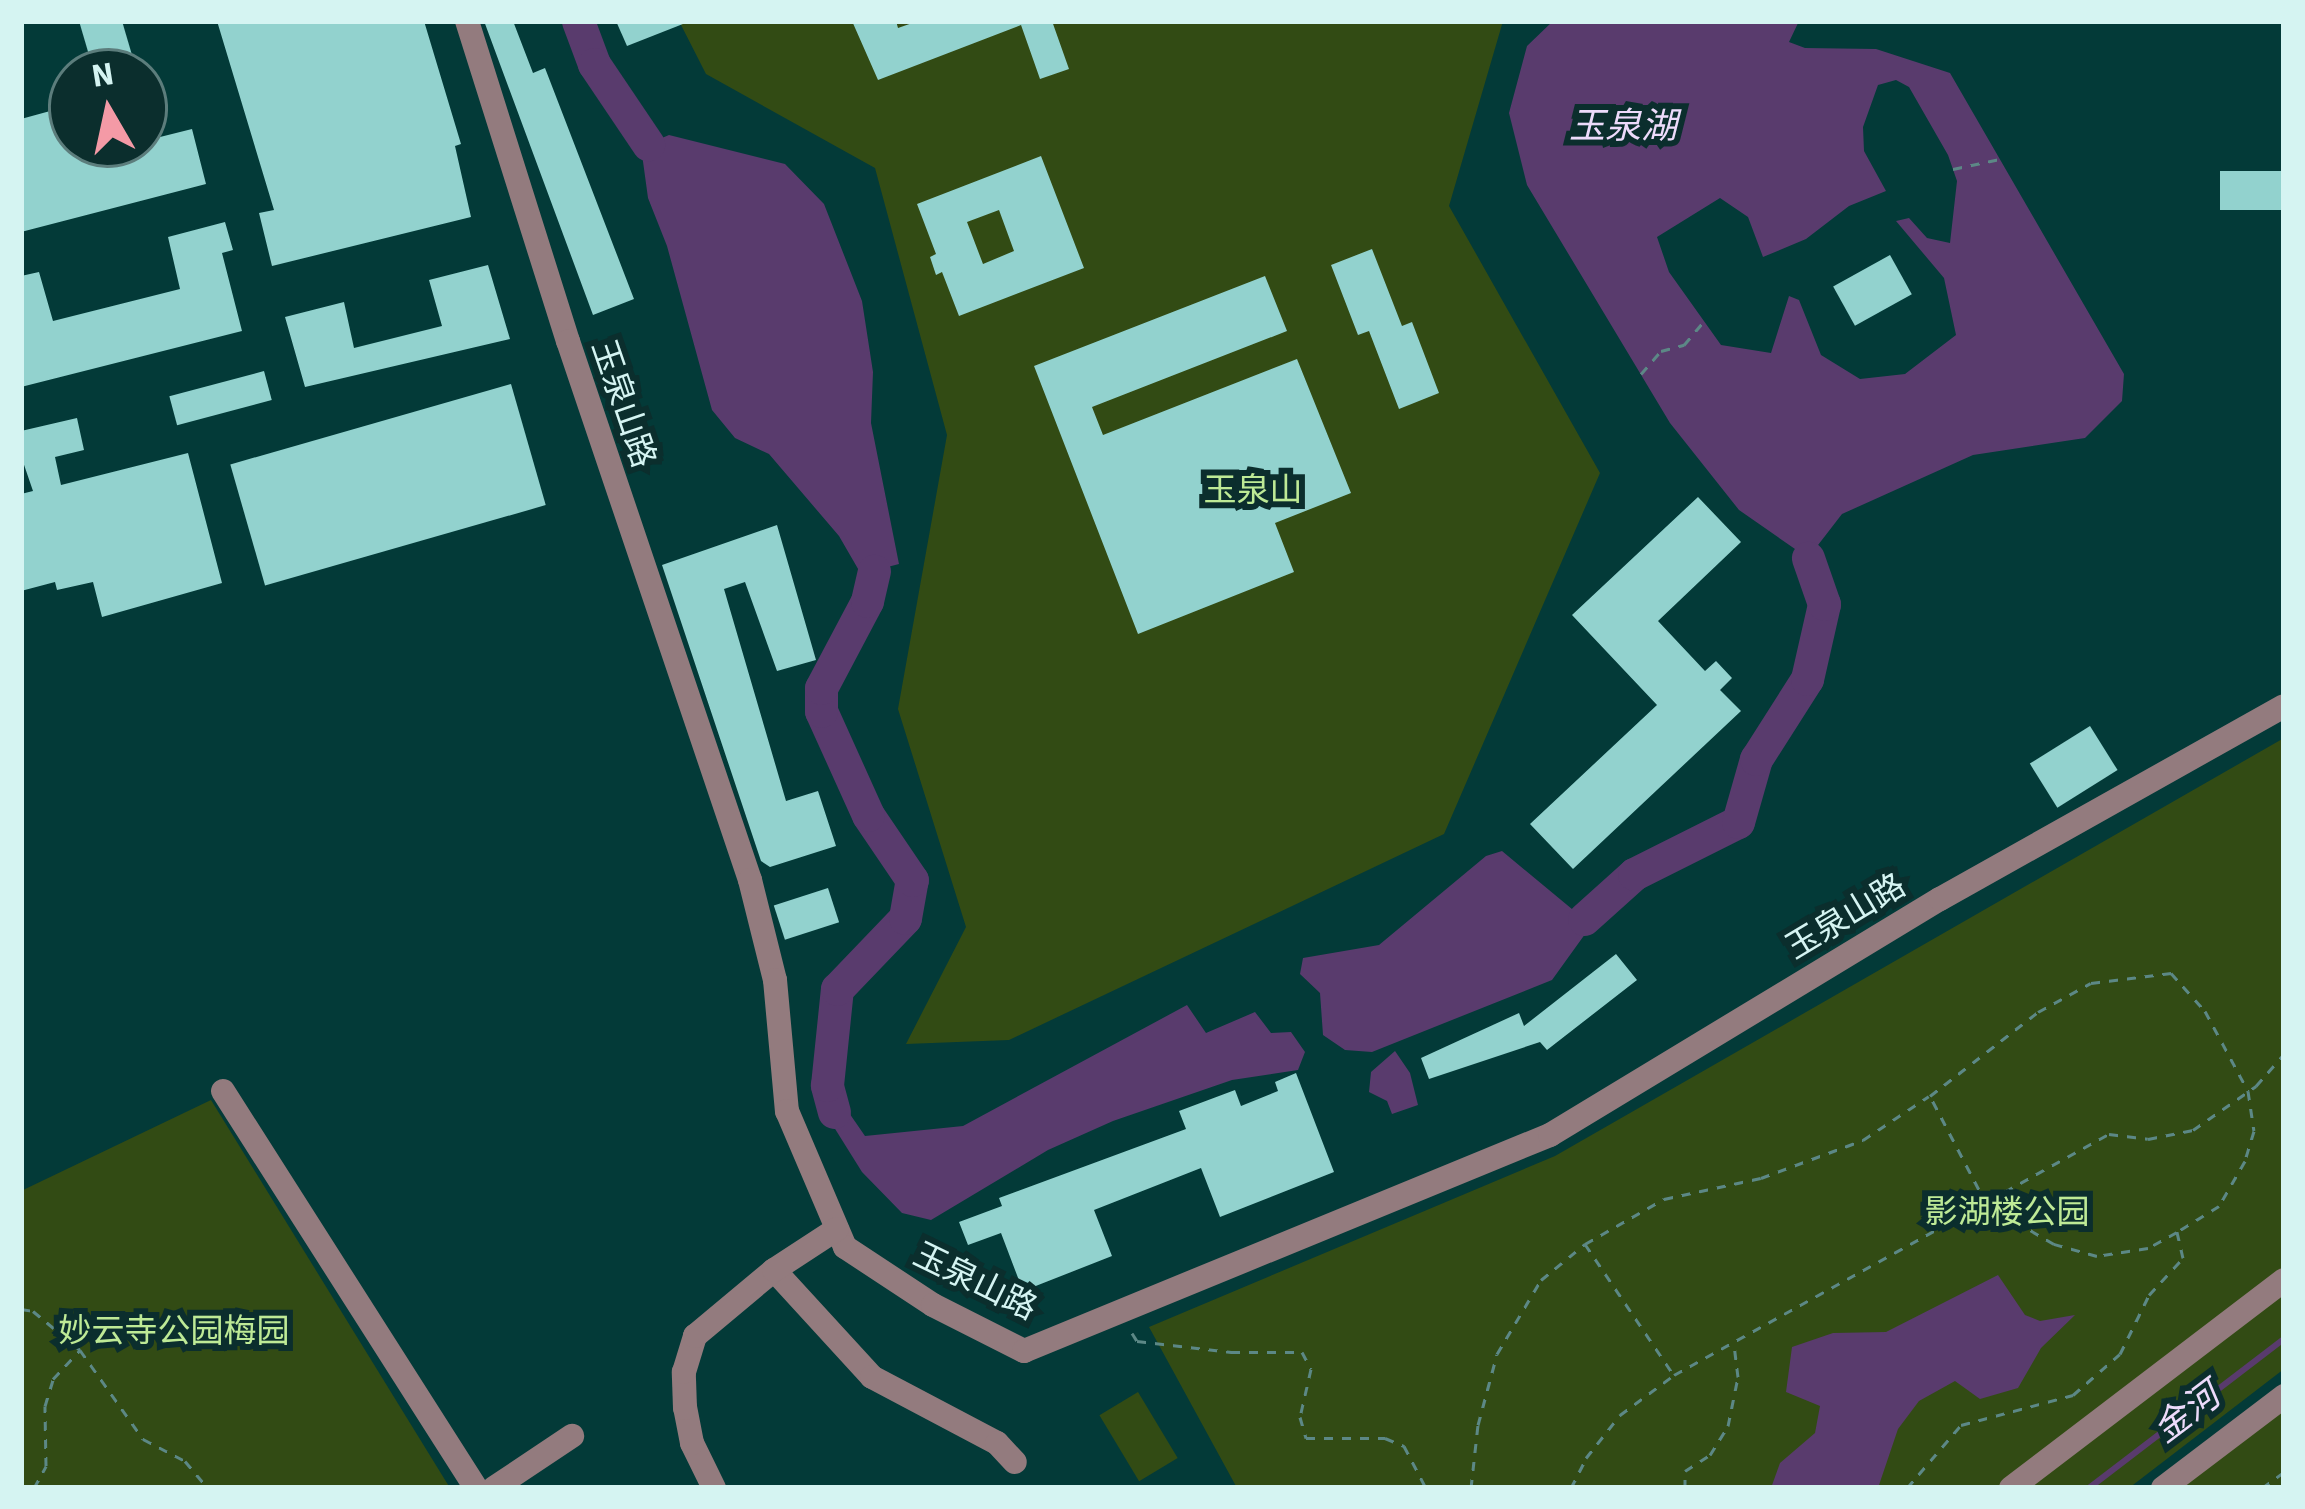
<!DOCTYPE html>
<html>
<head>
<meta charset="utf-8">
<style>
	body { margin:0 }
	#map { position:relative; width:2305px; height:1509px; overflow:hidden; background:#033a38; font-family:"Source Sans 3","Noto Sans SC",sans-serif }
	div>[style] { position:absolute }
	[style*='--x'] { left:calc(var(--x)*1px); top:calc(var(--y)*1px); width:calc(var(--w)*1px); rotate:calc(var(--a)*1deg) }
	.green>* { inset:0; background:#324b14; transform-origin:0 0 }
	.water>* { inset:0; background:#593b6d }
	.stream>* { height:6px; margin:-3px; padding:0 3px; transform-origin:3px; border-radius:3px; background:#593b6d }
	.river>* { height:33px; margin:-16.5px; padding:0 16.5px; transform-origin:16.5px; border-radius:16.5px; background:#593b6d }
	.building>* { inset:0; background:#92d2ce; transform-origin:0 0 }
	.path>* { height:3px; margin-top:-1.5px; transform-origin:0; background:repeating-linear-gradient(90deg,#5c8886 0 9px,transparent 0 18px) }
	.minor>* { height:24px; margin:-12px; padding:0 12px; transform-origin:12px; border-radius:12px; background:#937b7e }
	span { translate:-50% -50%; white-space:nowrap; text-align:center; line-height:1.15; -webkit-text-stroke:12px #0b2e2d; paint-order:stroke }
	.street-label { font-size:33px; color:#d5f4f2 }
	.park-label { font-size:33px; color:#beea96 }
	.water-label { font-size:36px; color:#eddbfb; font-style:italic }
	.frame { position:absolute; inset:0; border:24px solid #d5f4f2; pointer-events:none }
	.north { position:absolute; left:48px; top:48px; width:120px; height:120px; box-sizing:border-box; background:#0b2e2d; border:3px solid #5c7d7c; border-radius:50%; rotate:351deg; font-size:33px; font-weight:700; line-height:48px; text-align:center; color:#d5f4f2 }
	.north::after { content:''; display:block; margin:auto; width:42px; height:54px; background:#f49aa6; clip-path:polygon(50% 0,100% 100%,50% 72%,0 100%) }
</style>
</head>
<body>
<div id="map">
	<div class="green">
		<i style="clip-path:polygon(679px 21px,1503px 21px,1449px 206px,1600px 473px,1444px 834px,1009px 1040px,906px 1044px,966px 927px,898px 709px,947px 435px,875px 168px,706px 74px)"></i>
		<i style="clip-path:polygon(2284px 738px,2284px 1369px,2129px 1488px,1237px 1488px,1149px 1327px,1555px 1156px)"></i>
		<i style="clip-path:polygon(211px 1100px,450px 1488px,21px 1488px,21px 1191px)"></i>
		<i style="left:1138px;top:1392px;width:77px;height:45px;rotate:59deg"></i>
		<i style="clip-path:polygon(2284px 1409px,2284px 1488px,2178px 1488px)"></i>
	</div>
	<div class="water">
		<i style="clip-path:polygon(evenodd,1553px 21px,1799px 21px,1789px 42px,1805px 48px,1876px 49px,1950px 73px,2124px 374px,2122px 401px,2085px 438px,1973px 455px,1842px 514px,1808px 558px,1739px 510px,1670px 423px,1527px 185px,1509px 113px,1527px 46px,1553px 21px,1896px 80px,1909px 87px,1948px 155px,1957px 181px,1950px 243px,1927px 238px,1909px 218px,1896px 221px,1944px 278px,1956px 335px,1905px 374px,1860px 379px,1821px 355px,1799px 300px,1789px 296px,1771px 353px,1721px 345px,1669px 272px,1657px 237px,1720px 198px,1748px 217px,1763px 257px,1806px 239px,1849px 206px,1886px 191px,1864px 151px,1863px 127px,1878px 85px,1896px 80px)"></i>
		<i style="clip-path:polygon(669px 135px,785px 164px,824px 204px,862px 301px,873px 372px,871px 423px,899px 564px,861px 574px,839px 536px,769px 454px,735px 438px,712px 410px,667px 246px,648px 198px,641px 147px)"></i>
		<i style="clip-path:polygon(1502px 851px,1584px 919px,1588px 930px,1552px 980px,1372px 1052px,1345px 1050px,1323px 1035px,1320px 993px,1300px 974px,1303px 958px,1379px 945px,1486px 856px)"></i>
		<i style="clip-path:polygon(1187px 1005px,1206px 1033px,1255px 1012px,1271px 1033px,1291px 1032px,1305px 1052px,1298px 1070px,1232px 1080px,1113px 1121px,1048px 1150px,931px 1220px,902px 1213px,862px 1172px,827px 1116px,845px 1107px,865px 1136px,963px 1126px)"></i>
		<i style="clip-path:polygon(1395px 1051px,1410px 1073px,1418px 1105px,1392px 1114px,1387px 1101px,1369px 1092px,1371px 1072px)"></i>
		<i style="clip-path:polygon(1998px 1275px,2025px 1315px,2040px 1321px,2075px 1315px,2041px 1348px,2018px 1388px,1980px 1399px,1955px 1381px,1919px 1401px,1898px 1429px,1878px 1488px,1771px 1488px,1780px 1463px,1815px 1433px,1820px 1406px,1786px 1392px,1792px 1347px,1833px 1333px,1886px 1332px)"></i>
	</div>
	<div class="stream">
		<i style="--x:2089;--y:1488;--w:245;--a:-37.4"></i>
	</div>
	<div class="river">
		<i style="--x:578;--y:21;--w:46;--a:69.6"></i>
		<i style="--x:594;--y:64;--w:97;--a:56"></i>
		<i style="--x:1584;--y:919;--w:67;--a:-42"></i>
		<i style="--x:1634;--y:874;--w:116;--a:-26.6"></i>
		<i style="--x:1738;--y:822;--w:66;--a:-74.1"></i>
		<i style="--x:1756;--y:759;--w:95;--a:-57.5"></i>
		<i style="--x:1807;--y:679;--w:77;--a:-77.2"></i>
		<i style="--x:1824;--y:604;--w:49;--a:-109.2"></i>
		<i style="--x:834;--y:1112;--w:28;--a:-105"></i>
		<i style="--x:827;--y:1085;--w:97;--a:-84.1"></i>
		<i style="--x:837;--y:989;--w:98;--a:-46.2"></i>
		<i style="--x:905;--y:918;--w:39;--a:-80"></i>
		<i style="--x:912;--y:880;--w:78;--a:-124.1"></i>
		<i style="--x:868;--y:815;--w:114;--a:-114.3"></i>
		<i style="--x:821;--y:711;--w:23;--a:-90"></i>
		<i style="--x:821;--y:688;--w:98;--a:-62.1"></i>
		<i style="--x:867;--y:601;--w:31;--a:-77"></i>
	</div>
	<div class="building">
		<i style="clip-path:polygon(79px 21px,122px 21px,137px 72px,94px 72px)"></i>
		<i style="clip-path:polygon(217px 21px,424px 21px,461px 144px,455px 146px,471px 217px,272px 266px,259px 213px,274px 210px)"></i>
		<i style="clip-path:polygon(484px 21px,513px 21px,533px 73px,545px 68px,634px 299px,593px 315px)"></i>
		<i style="clip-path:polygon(616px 21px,688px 21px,688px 22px,627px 46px)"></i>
		<i style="clip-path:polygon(852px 21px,896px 21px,898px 28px,918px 21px,1052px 21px,1069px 69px,1040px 79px,1021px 25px,878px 80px)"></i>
		<i style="clip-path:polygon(72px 105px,72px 144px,144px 144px,148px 109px,156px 138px,192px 129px,206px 184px,21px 232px,21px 119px)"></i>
		<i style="clip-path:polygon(evenodd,1041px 156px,1084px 268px,959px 316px,942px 272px,936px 275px,930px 257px,936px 254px,917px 204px,1041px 156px,999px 210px,1014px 251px,983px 264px,967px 222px,999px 210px)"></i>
		<i style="left:2284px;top:171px;width:39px;height:64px;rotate:90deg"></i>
		<i style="clip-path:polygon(225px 222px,233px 250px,222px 253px,242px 331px,21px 387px,21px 276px,39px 272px,53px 321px,180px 289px,168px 237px)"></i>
		<i style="clip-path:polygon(1372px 249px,1402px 326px,1412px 322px,1439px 393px,1399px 409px,1369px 331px,1358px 335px,1331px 265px)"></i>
		<i style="left:1890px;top:255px;width:45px;height:65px;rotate:61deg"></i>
		<i style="clip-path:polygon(488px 265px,510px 339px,305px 387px,285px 317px,344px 302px,354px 348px,442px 326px,429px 280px)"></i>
		<i style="clip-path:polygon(1265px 276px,1287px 331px,1092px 407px,1103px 435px,1297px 359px,1351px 493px,1275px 523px,1294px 572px,1138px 634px,1034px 366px)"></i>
		<i style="left:264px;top:371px;width:30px;height:98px;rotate:75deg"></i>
		<i style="left:511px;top:384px;width:126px;height:292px;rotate:74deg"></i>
		<i style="clip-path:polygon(77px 418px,84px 450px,55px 457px,61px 485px,188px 453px,222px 583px,102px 617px,93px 582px,57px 590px,55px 582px,21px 591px,21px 494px,33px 491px,21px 456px,21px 431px)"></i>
		<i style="clip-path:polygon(1698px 497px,1741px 542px,1658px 621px,1705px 671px,1716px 661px,1732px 678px,1720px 690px,1741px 711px,1573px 869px,1530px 824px,1657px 705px,1572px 615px)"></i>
		<i style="clip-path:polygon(777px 525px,816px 660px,777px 671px,745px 582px,724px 589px,786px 801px,818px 791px,836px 846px,770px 867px,761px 861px,662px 565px)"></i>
		<i style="left:2090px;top:726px;width:52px;height:71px;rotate:58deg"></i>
		<i style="left:828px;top:888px;width:36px;height:57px;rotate:72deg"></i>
		<i style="clip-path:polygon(1616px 954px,1637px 980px,1547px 1050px,1540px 1042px,1429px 1079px,1421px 1058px,1519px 1013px,1524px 1026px)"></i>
		<i style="clip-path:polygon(1296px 1073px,1334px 1172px,1220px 1217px,1201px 1168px,1094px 1210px,1112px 1256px,1023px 1291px,1001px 1233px,968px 1245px,959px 1222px,1002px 1206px,999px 1198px,1186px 1129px,1179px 1111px,1235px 1090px,1241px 1106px,1278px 1091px,1275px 1082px)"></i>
	</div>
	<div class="path">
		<i style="--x:1953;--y:169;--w:48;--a:-12"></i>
		<i style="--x:1641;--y:374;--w:30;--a:-49"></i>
		<i style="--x:1661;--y:351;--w:24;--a:-15"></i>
		<i style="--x:1684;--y:345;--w:30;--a:-50"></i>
		<i style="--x:1585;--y:1244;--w:157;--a:55.9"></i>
		<i style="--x:21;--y:1309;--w:12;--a:9"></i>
		<i style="--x:33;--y:1311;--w:61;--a:39.7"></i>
		<i style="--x:80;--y:1350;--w:109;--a:54.7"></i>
		<i style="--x:143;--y:1439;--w:47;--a:27.6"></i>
		<i style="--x:185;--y:1461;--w:35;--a:50"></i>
		<i style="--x:1132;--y:1333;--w:9;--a:58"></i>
		<i style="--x:1137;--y:1341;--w:95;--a:6.7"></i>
		<i style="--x:1231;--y:1352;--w:71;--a:0"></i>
		<i style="--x:1302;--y:1352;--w:19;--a:62"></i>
		<i style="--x:1311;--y:1369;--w:49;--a:102.9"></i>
		<i style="--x:1300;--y:1417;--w:22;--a:74"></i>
		<i style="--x:1306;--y:1438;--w:79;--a:0"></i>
		<i style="--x:1385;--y:1438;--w:21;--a:23"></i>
		<i style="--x:1404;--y:1446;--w:47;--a:62.4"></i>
		<i style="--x:34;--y:1488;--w:25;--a:-61"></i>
		<i style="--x:46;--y:1466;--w:60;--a:-91"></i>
		<i style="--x:45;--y:1406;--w:28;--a:-73"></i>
		<i style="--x:53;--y:1379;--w:40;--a:-47"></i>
		<i style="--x:1471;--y:1488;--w:63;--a:-83.7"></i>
		<i style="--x:1478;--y:1425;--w:73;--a:-75"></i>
		<i style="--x:1497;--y:1354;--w:86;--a:-59.3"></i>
		<i style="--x:1541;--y:1280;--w:57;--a:-39.3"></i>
		<i style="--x:1585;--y:1244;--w:91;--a:-29.7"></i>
		<i style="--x:1664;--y:1199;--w:99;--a:-12.2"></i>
		<i style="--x:1761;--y:1178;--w:109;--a:-20.4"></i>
		<i style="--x:1863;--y:1140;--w:79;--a:-33.7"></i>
		<i style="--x:1571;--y:1488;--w:34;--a:-63"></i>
		<i style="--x:1586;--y:1458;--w:55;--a:-51.7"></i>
		<i style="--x:1620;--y:1415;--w:67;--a:-36.5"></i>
		<i style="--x:1674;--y:1375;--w:497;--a:-29"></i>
		<i style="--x:2109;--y:1134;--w:39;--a:7"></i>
		<i style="--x:2148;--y:1139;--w:46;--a:-11.3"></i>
		<i style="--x:2193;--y:1130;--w:77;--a:-34.9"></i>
		<i style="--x:2256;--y:1086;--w:43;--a:-48.8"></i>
		<i style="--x:1685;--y:1488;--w:17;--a:-90"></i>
		<i style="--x:1685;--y:1471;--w:30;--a:-33"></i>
		<i style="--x:1710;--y:1455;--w:34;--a:-58"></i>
		<i style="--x:1728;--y:1426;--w:50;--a:-78.5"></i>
		<i style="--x:1738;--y:1377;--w:33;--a:-97"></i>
		<i style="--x:1907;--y:1488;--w:83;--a:-49.4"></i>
		<i style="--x:1961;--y:1425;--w:116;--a:-15"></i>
		<i style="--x:2073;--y:1395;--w:62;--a:-41.1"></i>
		<i style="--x:2120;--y:1354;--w:66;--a:-63.8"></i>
		<i style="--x:2149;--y:1295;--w:50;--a:-47.4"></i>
		<i style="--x:2183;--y:1258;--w:27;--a:-103"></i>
		<i style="--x:2177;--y:1232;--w:33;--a:151"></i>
		<i style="--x:2148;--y:1248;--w:52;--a:171.1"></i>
		<i style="--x:2097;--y:1256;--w:45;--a:-164.4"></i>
		<i style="--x:2054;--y:1244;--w:78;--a:-149.8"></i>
		<i style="--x:1987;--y:1205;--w:123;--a:-117.6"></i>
		<i style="--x:1930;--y:1096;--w:137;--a:-37.9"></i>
		<i style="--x:2038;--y:1012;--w:60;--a:-28.7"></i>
		<i style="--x:2091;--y:983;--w:81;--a:-7.1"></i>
		<i style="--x:2171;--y:973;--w:51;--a:48.2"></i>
		<i style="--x:2205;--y:1011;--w:91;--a:61.7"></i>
		<i style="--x:2248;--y:1091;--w:40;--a:81.5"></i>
		<i style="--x:2254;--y:1131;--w:31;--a:107"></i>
		<i style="--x:2245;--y:1161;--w:52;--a:120"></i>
		<i style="--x:2219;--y:1206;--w:49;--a:148.2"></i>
		<i style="--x:2262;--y:1488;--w:27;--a:-36"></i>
	</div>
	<div class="minor">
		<i style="--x:467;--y:21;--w:336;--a:72.5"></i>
		<i style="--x:568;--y:341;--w:569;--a:71.34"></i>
		<i style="--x:750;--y:880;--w:103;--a:76"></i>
		<i style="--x:775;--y:980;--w:132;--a:84.8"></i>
		<i style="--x:787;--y:1111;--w:148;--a:66.9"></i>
		<i style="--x:845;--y:1247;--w:105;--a:33.4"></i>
		<i style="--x:933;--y:1305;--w:102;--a:26.8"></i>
		<i style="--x:1024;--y:1351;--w:569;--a:-22.33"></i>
		<i style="--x:1550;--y:1135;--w:456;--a:-31.2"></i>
		<i style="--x:1940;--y:899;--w:394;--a:-29.3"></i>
		<i style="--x:223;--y:1091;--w:471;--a:57.5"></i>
		<i style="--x:774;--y:1270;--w:145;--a:47.5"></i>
		<i style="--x:872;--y:1377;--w:141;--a:27.8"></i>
		<i style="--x:997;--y:1443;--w:26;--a:47"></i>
		<i style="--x:494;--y:1488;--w:94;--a:-33.7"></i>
		<i style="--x:714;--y:1488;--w:50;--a:-116.1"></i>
		<i style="--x:692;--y:1443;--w:36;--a:-101"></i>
		<i style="--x:685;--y:1408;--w:36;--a:-92"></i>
		<i style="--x:684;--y:1372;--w:38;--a:-73"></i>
		<i style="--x:695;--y:1336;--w:103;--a:-39.9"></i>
		<i style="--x:774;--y:1270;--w:75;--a:-33.1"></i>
		<i style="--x:2011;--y:1488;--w:343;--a:-37.3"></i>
		<i style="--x:2163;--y:1488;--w:152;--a:-37.2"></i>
	</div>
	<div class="street-label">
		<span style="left:623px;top:404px;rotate:71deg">玉泉山路</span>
		<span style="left:1846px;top:917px;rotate:-31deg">玉泉山路</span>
		<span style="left:975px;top:1282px;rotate:26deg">玉泉山路</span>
	</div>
	<div class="park-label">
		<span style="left:1253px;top:491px">玉泉山</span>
		<span style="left:2007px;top:1213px">影湖楼公园</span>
		<span style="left:174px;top:1332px">妙云寺公园梅园</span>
	</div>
	<div class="water-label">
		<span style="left:1623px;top:127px">玉泉湖</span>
		<span style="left:2187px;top:1413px;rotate:-37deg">金河</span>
	</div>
	<div class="frame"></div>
	<div class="north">N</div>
</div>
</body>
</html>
